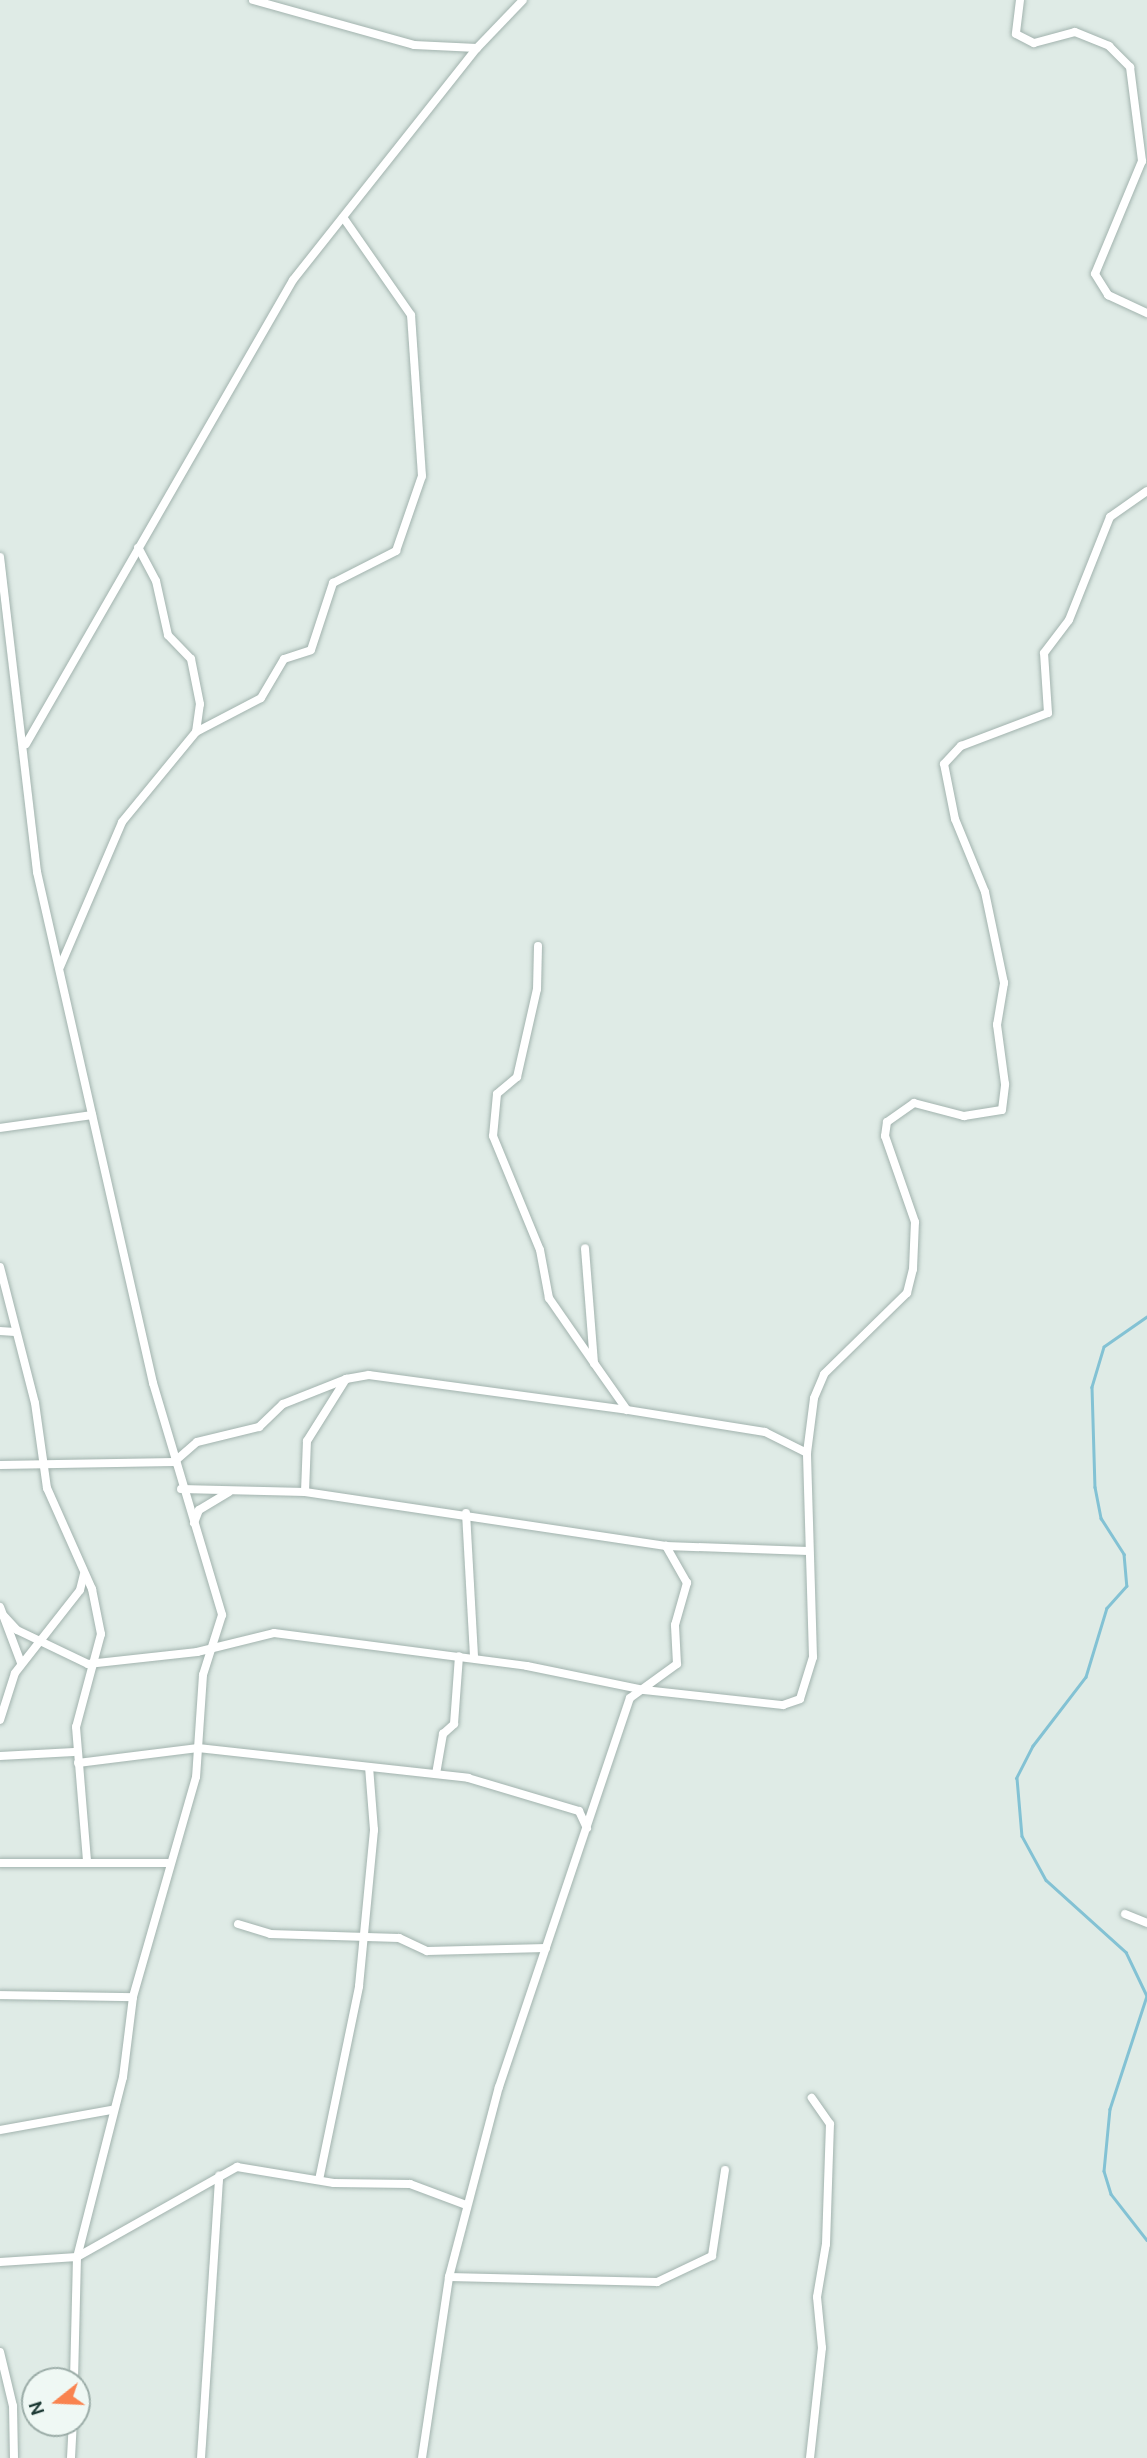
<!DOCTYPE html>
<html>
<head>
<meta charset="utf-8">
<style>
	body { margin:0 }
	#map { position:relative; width:1147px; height:2458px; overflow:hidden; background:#dfebe6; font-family:Overpass,sans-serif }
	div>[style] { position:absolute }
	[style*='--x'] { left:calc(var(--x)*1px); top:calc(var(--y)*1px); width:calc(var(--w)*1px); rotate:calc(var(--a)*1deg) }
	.stream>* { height:2.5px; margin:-1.25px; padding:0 1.25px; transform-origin:1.25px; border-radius:1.25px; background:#83c2d4 }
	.roads { filter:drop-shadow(0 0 2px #a2b3ae) drop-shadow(0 0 2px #a2b3ae) }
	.minor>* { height:8px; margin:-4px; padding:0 4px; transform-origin:4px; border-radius:4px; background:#fff }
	span { translate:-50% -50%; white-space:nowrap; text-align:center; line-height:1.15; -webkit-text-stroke:5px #eff8f4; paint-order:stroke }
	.north { position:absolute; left:21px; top:2367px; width:70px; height:70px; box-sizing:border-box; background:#eff8f4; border:2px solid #9cada8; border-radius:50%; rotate:252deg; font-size:19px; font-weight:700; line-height:28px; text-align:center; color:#1f3c36 }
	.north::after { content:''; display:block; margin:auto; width:24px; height:32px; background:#f9834f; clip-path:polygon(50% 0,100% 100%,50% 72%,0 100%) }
</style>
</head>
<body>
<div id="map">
	<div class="stream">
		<i style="--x:1147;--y:1317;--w:52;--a:145.1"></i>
		<i style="--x:1104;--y:1347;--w:42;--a:106.7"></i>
		<i style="--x:1092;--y:1387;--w:100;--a:88.3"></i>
		<i style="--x:1095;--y:1487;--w:32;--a:79"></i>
		<i style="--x:1101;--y:1518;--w:43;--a:57.4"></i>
		<i style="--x:1124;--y:1554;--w:32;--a:85"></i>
		<i style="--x:1127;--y:1586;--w:30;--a:132"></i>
		<i style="--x:1107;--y:1608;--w:72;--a:106.9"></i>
		<i style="--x:1086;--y:1677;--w:87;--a:127.5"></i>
		<i style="--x:1033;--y:1746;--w:36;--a:117"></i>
		<i style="--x:1017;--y:1778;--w:58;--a:85.1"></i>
		<i style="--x:1022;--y:1836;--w:50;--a:61.4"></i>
		<i style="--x:1046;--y:1880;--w:108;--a:42"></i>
		<i style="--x:1126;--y:1952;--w:49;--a:64.5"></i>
		<i style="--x:1147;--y:1996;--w:119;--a:108.1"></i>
		<i style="--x:1110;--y:2109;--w:62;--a:95.5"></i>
		<i style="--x:1104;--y:2171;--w:24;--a:73"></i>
		<i style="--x:1111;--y:2194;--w:58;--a:52"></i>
	</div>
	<div class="roads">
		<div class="minor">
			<i style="--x:253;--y:0;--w:167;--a:15.6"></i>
			<i style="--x:414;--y:45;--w:63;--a:2.7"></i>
			<i style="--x:1020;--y:0;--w:34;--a:97"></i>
			<i style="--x:1016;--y:34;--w:20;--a:27"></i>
			<i style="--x:1034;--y:43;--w:42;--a:-15"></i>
			<i style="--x:1075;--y:32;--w:37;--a:22"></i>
			<i style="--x:1109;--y:46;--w:30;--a:45"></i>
			<i style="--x:1130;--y:67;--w:95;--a:82.7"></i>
			<i style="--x:1142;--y:161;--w:122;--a:112.6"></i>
			<i style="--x:1095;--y:274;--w:25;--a:58"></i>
			<i style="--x:1108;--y:295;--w:43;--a:24.8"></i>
			<i style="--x:0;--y:557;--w:317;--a:83.3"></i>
			<i style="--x:37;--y:872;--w:524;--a:77.21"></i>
			<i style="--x:153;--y:1383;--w:242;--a:73.4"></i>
			<i style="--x:222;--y:1615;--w:63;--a:107.6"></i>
			<i style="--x:203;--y:1675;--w:102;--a:93.9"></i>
			<i style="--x:196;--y:1777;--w:229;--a:106"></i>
			<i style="--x:133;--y:1997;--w:81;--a:97.1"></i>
			<i style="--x:123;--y:2077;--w:186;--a:104.3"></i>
			<i style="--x:77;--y:2257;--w:124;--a:91.4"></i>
			<i style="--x:196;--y:732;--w:73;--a:-27.6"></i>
			<i style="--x:261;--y:698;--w:45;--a:-59.5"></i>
			<i style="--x:284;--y:659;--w:28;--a:-18"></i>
			<i style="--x:311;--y:650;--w:71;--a:-71.8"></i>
			<i style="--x:333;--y:583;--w:71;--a:-26.9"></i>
			<i style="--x:396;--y:551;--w:79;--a:-70.9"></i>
			<i style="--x:422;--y:476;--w:161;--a:-93.9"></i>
			<i style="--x:411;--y:315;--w:119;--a:-124.8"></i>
			<i style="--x:26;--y:744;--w:535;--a:-60.08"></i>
			<i style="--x:293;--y:280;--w:296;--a:-51.6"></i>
			<i style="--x:477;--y:48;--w:66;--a:-46.2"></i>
			<i style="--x:538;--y:946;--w:43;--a:91.3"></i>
			<i style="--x:537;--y:989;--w:90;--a:102.8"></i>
			<i style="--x:517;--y:1077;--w:26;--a:140"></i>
			<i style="--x:497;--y:1094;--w:42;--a:95.4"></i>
			<i style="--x:493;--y:1136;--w:123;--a:67.6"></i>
			<i style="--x:540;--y:1250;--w:49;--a:79.4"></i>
			<i style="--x:549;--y:1298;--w:79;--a:55.3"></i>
			<i style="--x:60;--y:967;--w:158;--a:-66.8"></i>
			<i style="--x:122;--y:822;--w:117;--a:-50.6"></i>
			<i style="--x:196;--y:732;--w:28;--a:-82"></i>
			<i style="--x:200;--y:704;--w:46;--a:-101.3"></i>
			<i style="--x:191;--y:659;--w:33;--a:-134"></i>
			<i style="--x:168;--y:635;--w:55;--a:-102.5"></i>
			<i style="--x:156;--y:581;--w:38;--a:-118"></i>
			<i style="--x:0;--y:1128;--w:93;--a:-8"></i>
			<i style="--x:0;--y:1267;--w:140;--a:75.6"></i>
			<i style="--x:35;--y:1403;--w:86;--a:82"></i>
			<i style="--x:47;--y:1488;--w:111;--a:66"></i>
			<i style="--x:92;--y:1589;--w:46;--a:78.7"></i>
			<i style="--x:101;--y:1634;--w:96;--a:105"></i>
			<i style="--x:76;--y:1727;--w:135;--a:85.3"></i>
			<i style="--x:0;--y:1331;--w:15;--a:4"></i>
			<i style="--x:807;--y:1453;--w:55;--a:-82.7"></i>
			<i style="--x:814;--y:1398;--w:26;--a:-67"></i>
			<i style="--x:824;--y:1374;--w:116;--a:-44.3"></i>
			<i style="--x:907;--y:1293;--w:25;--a:-76"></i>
			<i style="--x:913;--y:1269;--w:47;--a:-87.6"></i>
			<i style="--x:915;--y:1222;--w:91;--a:-109.2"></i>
			<i style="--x:885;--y:1136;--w:14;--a:-82"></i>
			<i style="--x:887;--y:1122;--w:33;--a:-35"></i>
			<i style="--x:914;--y:1103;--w:52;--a:14.6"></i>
			<i style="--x:964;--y:1116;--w:38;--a:-9"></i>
			<i style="--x:1002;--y:1110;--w:26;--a:-83"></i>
			<i style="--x:1005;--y:1084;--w:60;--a:-97.7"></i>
			<i style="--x:997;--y:1025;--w:43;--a:-80.5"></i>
			<i style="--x:1004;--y:983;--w:93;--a:-101.8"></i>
			<i style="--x:985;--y:892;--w:79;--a:-112.3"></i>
			<i style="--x:955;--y:819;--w:56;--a:-101.3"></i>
			<i style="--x:944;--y:764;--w:25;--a:-47"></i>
			<i style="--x:961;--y:746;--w:93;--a:-20.8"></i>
			<i style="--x:1048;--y:713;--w:60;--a:-93.8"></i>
			<i style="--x:1044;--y:653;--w:41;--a:-52.9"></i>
			<i style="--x:1069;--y:620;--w:111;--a:-68.3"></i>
			<i style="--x:1110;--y:517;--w:45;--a:-35.1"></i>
			<i style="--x:0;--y:1465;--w:174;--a:-1"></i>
			<i style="--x:174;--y:1462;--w:30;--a:-41"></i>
			<i style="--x:197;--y:1442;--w:64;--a:-13.6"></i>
			<i style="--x:259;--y:1427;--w:33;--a:-44"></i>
			<i style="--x:283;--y:1404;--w:68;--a:-21.6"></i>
			<i style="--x:181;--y:1489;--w:124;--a:1.4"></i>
			<i style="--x:305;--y:1492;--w:365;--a:8.5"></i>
			<i style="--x:666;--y:1546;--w:142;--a:2"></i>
			<i style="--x:305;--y:1492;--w:51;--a:-87.8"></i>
			<i style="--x:307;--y:1441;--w:73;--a:-57.8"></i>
			<i style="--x:346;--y:1379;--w:23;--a:-10"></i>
			<i style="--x:369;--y:1375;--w:260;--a:7.7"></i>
			<i style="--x:466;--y:1513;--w:145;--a:86.8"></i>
			<i style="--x:194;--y:1523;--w:14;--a:-69"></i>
			<i style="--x:199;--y:1510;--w:35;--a:-31"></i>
			<i style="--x:0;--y:1607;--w:60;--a:69.4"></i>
			<i style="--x:4;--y:1616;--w:19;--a:47"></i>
			<i style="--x:17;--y:1630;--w:79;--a:25.6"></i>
			<i style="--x:88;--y:1664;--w:110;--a:-6.3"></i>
			<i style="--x:197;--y:1652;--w:79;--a:-13.9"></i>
			<i style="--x:274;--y:1633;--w:255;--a:7.4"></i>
			<i style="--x:527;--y:1666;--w:119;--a:11.6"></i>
			<i style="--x:644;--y:1690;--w:140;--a:6.2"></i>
			<i style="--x:783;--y:1705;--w:18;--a:-19"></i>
			<i style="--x:800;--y:1699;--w:44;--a:-72.8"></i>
			<i style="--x:813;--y:1657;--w:204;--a:-91.7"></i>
			<i style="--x:807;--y:1453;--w:47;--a:-153.4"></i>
			<i style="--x:765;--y:1432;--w:140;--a:-170.9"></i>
			<i style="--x:627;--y:1410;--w:57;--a:-125.1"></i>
			<i style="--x:594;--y:1363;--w:115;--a:-94.5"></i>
			<i style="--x:0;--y:1720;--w:49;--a:-72.3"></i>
			<i style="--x:15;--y:1673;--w:105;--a:-51.9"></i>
			<i style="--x:80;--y:1590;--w:16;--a:-76"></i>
			<i style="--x:0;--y:1756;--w:74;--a:-3.1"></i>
			<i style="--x:78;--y:1763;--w:121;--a:-7.1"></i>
			<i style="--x:198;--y:1748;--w:272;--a:6.3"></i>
			<i style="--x:468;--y:1778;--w:116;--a:16.6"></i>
			<i style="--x:579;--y:1811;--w:19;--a:65"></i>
			<i style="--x:436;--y:1774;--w:41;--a:-80.1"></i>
			<i style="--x:443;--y:1734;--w:15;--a:-42"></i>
			<i style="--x:454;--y:1724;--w:68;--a:-85.8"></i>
			<i style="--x:0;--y:1863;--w:168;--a:0"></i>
			<i style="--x:1125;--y:1914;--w:24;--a:22"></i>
			<i style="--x:238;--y:1924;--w:34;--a:17"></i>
			<i style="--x:270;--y:1934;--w:129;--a:1.8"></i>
			<i style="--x:399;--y:1938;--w:31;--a:25"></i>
			<i style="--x:427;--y:1951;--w:119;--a:-1.4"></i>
			<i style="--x:0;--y:1995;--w:133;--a:0.9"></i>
			<i style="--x:0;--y:2130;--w:113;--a:-10.2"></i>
			<i style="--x:319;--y:2180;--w:198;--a:-78.3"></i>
			<i style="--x:359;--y:1986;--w:157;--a:-84.5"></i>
			<i style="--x:374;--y:1830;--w:63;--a:-94.5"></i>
			<i style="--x:0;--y:2262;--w:77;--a:-3.7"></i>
			<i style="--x:77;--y:2257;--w:184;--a:-29.4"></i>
			<i style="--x:237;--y:2167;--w:98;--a:9.4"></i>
			<i style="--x:334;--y:2183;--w:76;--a:0.8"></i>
			<i style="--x:410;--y:2184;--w:60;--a:20.6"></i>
			<i style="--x:449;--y:2277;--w:208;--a:1.4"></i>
			<i style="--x:657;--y:2282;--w:61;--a:-25.3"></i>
			<i style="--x:712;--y:2256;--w:87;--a:-81.4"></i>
			<i style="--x:0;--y:2352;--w:56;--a:76.5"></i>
			<i style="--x:13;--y:2406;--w:52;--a:88.9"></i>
			<i style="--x:71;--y:2458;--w:35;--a:-87"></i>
			<i style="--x:201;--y:2458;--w:283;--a:-86.3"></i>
			<i style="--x:422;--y:2458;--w:183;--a:-81.5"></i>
			<i style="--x:449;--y:2277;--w:196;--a:-75.3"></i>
			<i style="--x:499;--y:2087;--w:410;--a:-71.4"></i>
			<i style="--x:630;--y:1698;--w:58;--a:-35.9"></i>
			<i style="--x:677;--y:1664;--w:39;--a:-93"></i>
			<i style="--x:675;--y:1625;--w:44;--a:-74.1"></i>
			<i style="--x:687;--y:1583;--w:43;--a:-119.6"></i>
			<i style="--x:810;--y:2458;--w:111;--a:-83.8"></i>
			<i style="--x:822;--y:2348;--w:51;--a:-95.6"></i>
			<i style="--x:817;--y:2297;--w:54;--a:-80.4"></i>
			<i style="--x:826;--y:2244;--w:120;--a:-88.1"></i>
			<i style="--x:830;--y:2124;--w:32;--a:-125"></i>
		</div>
	</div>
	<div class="north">N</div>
</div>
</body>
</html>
